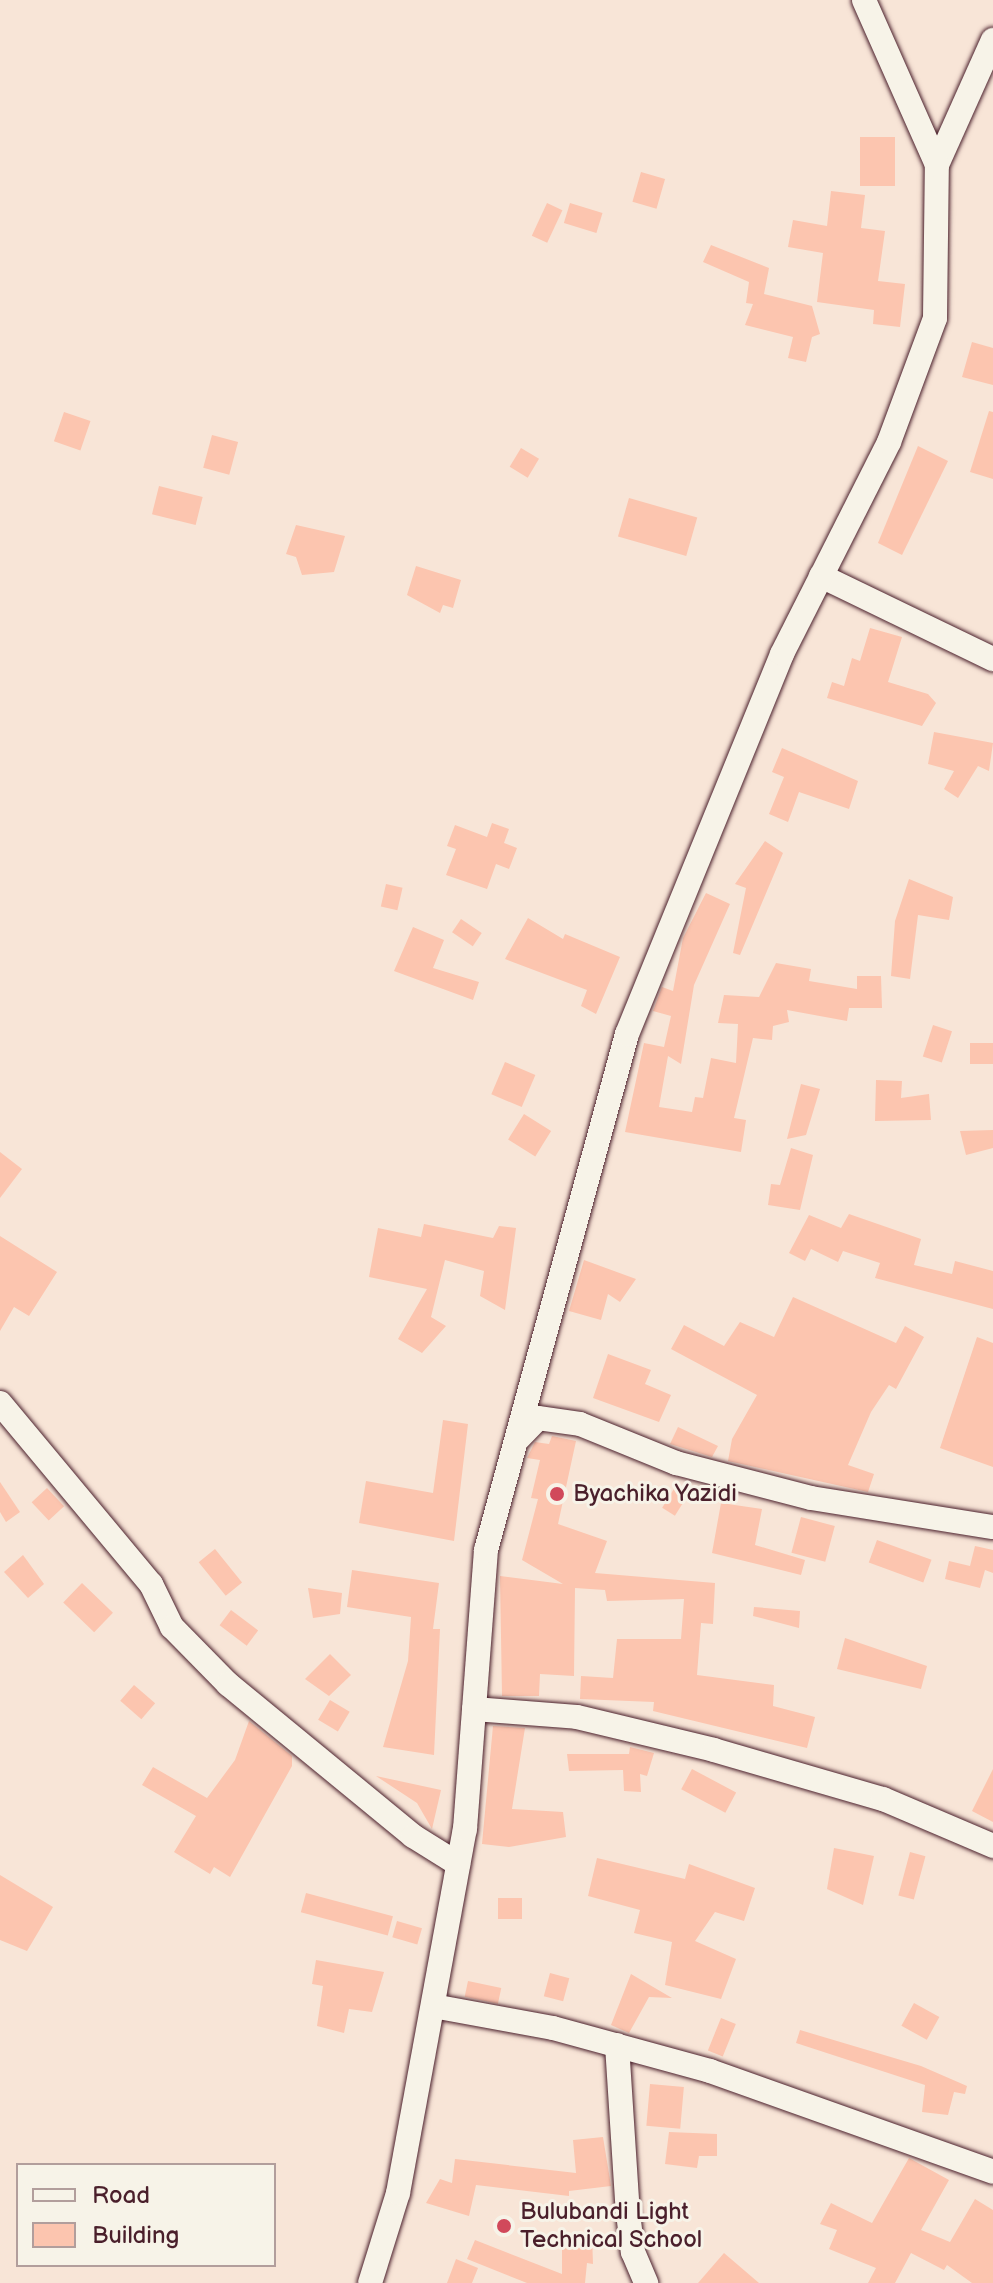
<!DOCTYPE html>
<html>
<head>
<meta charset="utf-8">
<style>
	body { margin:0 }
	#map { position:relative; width:993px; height:2283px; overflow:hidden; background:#f8e5d7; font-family:"Balsamiq Sans",sans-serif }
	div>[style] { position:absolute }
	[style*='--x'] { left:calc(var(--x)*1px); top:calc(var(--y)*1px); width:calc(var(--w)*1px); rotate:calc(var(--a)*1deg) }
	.building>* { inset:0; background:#fcc5af; transform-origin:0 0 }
	.roads { filter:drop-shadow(0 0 2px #4a1f2b) drop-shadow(0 0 2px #4a1f2b) }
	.minor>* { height:24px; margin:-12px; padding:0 12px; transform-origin:12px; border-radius:12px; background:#f7f3e8 }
	.dots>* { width:22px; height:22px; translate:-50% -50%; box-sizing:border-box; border:4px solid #f7f3e8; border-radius:50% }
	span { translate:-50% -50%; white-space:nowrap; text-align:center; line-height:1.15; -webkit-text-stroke:6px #f7f3e8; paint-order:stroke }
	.poi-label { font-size:24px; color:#4a1f2b }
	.left { translate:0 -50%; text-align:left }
	.legend { position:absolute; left:16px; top:2163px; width:260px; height:104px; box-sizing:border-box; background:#f7f3e8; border:2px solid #b29e9c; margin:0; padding:10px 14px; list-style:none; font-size:24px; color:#4a1f2b }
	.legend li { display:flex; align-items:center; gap:16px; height:40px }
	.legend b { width:40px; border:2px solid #b29e9c }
</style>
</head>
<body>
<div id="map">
	<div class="building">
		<i style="left:860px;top:137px;width:35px;height:49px"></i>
		<i style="left:641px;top:172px;width:25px;height:31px;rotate:16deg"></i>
		<i style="clip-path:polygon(831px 191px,865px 195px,861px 228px,885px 231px,878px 281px,905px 284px,900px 327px,873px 324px,874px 310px,817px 302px,823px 253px,788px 247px,793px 220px,827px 226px)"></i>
		<i style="left:547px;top:203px;width:17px;height:36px;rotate:25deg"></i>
		<i style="left:570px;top:203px;width:34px;height:21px;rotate:17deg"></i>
		<i style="clip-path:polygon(711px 245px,769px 268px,764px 294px,812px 306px,820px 334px,812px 337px,806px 362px,788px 358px,793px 337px,745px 325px,753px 304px,746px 303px,749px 282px,703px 262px)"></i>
		<i style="clip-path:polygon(972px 342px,993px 348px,993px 385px,962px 377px)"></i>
		<i style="clip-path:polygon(989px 411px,993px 412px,993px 479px,970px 472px)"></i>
		<i style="left:64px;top:412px;width:28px;height:31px;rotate:19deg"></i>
		<i style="left:212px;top:435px;width:27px;height:34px;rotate:15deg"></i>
		<i style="clip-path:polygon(918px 446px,948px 461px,902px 555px,878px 543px)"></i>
		<i style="left:521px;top:448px;width:21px;height:22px;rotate:31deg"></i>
		<i style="left:159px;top:486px;width:45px;height:29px;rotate:14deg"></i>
		<i style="left:629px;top:498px;width:71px;height:40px;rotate:16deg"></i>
		<i style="clip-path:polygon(296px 525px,345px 536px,334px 572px,302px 575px,296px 557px,286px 554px)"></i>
		<i style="clip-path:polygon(416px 566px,461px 580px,453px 608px,443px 605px,440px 613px,407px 595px)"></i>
		<i style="clip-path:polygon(870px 628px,902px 637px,888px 682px,928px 694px,936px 703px,922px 726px,827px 698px,832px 682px,844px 686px,852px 658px,860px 661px)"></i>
		<i style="clip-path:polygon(934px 732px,993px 743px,989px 771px,978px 766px,958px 798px,944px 789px,954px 771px,928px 764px)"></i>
		<i style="clip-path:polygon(782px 748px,858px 781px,849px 809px,799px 792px,788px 822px,769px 814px,784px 777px,772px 772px)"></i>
		<i style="clip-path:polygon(492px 823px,509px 829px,504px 843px,517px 848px,509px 869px,496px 864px,487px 889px,446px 875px,456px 849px,447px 846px,455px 825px,487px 837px)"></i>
		<i style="clip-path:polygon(765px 841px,783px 853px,740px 955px,733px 953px,746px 888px,735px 884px)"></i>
		<i style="clip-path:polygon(909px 879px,953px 897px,949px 920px,918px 915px,910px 979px,891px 976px,895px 921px)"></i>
		<i style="left:386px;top:884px;width:17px;height:23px;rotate:13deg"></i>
		<i style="clip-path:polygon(706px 893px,730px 904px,694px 985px,681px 1064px,668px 1056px,659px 1107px,692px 1112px,695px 1097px,703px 1098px,711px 1058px,736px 1063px,738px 1024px,718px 1023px,724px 995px,759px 997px,776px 963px,811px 969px,809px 981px,857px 989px,857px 976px,881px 976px,882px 1008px,849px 1008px,847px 1021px,787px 1010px,789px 1022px,773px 1026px,772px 1040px,753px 1038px,734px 1118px,746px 1120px,741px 1152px,625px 1132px,644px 1043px,664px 1047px,671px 1016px,653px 1011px,662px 987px,673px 991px,683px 938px)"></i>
		<i style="clip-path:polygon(528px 918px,563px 939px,565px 934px,620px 957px,596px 1014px,581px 1006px,587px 990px,505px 959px)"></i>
		<i style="left:461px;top:919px;width:25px;height:16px;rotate:34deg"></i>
		<i style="clip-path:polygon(413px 927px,444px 940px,433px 968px,479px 982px,473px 1000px,394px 971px)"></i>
		<i style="left:933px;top:1025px;width:20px;height:33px;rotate:18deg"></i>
		<i style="left:993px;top:1043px;width:21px;height:23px;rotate:90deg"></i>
		<i style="left:505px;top:1062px;width:33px;height:35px;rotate:23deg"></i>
		<i style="clip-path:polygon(876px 1080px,902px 1081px,901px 1098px,929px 1094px,931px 1120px,875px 1121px)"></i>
		<i style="clip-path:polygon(801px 1084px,820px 1089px,806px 1135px,787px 1139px)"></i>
		<i style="left:524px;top:1114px;width:32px;height:30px;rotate:32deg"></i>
		<i style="clip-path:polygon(993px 1130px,993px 1148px,966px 1155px,960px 1131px)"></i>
		<i style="clip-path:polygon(791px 1148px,813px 1155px,800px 1210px,768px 1205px,771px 1184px,780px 1185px)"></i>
		<i style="clip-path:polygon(0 1152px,22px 1169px,0 1198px)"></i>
		<i style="clip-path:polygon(849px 1214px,921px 1239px,914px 1265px,952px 1274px,955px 1261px,993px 1271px,993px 1309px,875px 1278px,880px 1263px,843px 1251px,838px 1262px,811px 1249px,805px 1261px,789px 1253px,809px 1215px,841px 1228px)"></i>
		<i style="clip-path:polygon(424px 1224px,493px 1238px,499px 1226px,516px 1228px,505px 1310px,480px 1296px,484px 1271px,445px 1260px,431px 1317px,446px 1326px,422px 1353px,398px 1339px,427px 1289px,369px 1277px,378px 1228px,421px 1237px)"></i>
		<i style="clip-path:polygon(0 1236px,57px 1272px,29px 1316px,14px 1307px,0 1331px)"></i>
		<i style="clip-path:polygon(584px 1260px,636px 1279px,620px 1302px,608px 1294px,601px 1320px,569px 1311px)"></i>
		<i style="clip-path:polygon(793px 1297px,896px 1343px,905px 1326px,924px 1337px,896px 1389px,889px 1385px,871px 1412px,848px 1465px,874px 1474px,868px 1492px,728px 1461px,732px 1439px,757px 1395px,671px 1349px,684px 1325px,724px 1346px,740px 1322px,774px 1337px)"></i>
		<i style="clip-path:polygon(977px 1337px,993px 1343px,993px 1467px,940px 1448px)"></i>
		<i style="clip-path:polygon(608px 1354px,651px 1370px,645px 1384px,671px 1395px,659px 1422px,593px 1398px)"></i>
		<i style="clip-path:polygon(443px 1420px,468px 1424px,454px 1541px,359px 1523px,366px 1481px,433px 1493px)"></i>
		<i style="clip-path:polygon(678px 1427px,718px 1446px,712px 1457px,670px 1444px)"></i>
		<i style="clip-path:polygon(552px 1436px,576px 1441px,558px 1524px,607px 1541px,595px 1573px,715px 1583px,713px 1624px,701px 1623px,697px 1675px,774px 1685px,773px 1706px,815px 1717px,807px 1748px,653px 1711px,654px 1702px,580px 1699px,581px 1676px,613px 1678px,617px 1639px,681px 1639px,684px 1599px,607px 1601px,605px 1590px,575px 1588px,574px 1676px,540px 1674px,539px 1696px,502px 1696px,500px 1576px,563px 1584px,522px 1560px,538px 1499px,531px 1498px,540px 1460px,527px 1458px,535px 1442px,549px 1444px)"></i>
		<i style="clip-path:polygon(0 1482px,20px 1512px,6px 1522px,0 1512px)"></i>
		<i style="left:677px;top:1484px;width:15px;height:28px;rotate:32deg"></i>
		<i style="left:47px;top:1488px;width:25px;height:21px;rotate:47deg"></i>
		<i style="clip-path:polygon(721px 1503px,762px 1509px,755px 1545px,805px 1560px,801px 1575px,712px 1553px)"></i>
		<i style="left:801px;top:1517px;width:35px;height:37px;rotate:15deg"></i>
		<i style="left:877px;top:1540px;width:58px;height:24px;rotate:20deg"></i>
		<i style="clip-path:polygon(975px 1546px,993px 1550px,993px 1573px,985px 1570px,980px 1588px,945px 1579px,949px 1561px,970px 1566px)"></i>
		<i style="left:215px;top:1549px;width:43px;height:21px;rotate:51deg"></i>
		<i style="clip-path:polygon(23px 1555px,44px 1584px,28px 1598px,4px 1572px)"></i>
		<i style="clip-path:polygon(352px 1570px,439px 1583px,433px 1629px,440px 1629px,434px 1755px,383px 1747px,408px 1661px,411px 1617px,347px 1607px)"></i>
		<i style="left:82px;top:1583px;width:43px;height:27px;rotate:44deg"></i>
		<i style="clip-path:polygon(308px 1588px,342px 1593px,340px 1614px,313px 1618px)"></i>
		<i style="clip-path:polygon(754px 1607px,800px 1611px,799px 1628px,753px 1616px)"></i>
		<i style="left:231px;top:1610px;width:34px;height:19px;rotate:37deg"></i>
		<i style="clip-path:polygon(845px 1638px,927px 1666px,921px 1689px,837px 1669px)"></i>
		<i style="clip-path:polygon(330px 1654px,351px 1675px,329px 1696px,305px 1679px)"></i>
		<i style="left:134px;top:1685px;width:28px;height:21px;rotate:41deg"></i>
		<i style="left:330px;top:1700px;width:23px;height:23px;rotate:31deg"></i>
		<i style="clip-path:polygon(249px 1721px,292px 1756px,292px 1766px,230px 1877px,214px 1867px,210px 1874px,174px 1852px,196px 1816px,142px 1785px,153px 1767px,207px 1798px,235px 1760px)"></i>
		<i style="clip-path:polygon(493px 1726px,525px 1728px,512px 1809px,563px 1812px,566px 1837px,509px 1847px,482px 1844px)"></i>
		<i style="clip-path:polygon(630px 1747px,654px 1753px,647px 1776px,640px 1774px,641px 1792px,624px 1791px,623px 1770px,569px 1771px,567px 1754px,629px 1754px)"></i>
		<i style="left:692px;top:1769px;width:50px;height:23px;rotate:28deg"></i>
		<i style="clip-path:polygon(993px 1769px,993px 1822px,972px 1811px)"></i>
		<i style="clip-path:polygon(376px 1776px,441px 1790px,432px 1829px,417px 1803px)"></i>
		<i style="clip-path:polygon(834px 1848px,874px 1856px,863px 1905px,827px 1889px)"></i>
		<i style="left:910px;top:1852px;width:16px;height:45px;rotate:15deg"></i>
		<i style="clip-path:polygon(597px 1858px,685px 1879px,689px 1864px,755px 1888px,744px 1921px,715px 1912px,695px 1941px,736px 1959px,721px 1999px,665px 1985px,672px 1942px,634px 1933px,640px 1910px,588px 1896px)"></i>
		<i style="clip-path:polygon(0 1875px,53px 1907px,27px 1951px,0 1940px)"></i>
		<i style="left:306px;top:1893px;width:90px;height:20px;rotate:15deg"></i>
		<i style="left:498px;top:1898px;width:24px;height:21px"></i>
		<i style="left:397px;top:1921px;width:26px;height:17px;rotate:16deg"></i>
		<i style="clip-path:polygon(316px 1960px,384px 1972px,372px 2012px,349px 2009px,344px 2033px,317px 2026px,323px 1986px,312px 1984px)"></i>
		<i style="left:550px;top:1973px;width:20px;height:24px;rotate:15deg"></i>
		<i style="clip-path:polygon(631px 1974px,672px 1998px,649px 1997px,629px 2033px,611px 2025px)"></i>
		<i style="left:468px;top:1981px;width:34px;height:16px;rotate:12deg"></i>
		<i style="left:914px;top:2003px;width:29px;height:26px;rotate:29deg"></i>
		<i style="left:721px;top:2018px;width:16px;height:35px;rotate:22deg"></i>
		<i style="clip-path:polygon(800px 2030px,921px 2066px,967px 2086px,965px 2094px,954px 2092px,948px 2115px,922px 2112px,925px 2085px,796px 2043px)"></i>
		<i style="left:650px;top:2084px;width:34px;height:42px;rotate:5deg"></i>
		<i style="clip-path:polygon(669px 2132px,717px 2134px,717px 2156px,699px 2156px,697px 2168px,665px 2164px)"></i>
		<i style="clip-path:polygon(603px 2137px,611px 2186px,569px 2191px,569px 2196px,476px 2185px,469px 2216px,426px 2203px,440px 2179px,452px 2183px,455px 2159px,576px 2173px,573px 2140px)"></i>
		<i style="clip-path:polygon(909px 2158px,949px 2180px,921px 2230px,950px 2242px,975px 2199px,993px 2210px,993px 2283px,972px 2283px,947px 2265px,944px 2270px,911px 2253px,895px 2283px,868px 2283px,876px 2268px,829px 2249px,837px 2230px,820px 2224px,831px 2203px,872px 2223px)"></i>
		<i style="clip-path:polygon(562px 2235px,592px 2235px,593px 2264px,587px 2263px,585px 2283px,527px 2283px,467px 2259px,475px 2240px,562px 2274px)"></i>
		<i style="clip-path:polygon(724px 2253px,759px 2283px,698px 2283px)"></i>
		<i style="clip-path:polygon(456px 2259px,478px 2268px,472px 2283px,447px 2283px)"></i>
	</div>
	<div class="roads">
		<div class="minor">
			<i style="--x:937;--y:165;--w:137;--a:-65.9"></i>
			<i style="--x:821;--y:576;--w:191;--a:25.8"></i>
			<i style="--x:0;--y:1403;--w:236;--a:50.2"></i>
			<i style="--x:151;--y:1584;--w:48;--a:64"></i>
			<i style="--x:172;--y:1627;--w:80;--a:45.5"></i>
			<i style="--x:228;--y:1684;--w:239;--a:39.4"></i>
			<i style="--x:413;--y:1836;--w:53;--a:31.9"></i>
			<i style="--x:518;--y:1439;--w:29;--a:-46"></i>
			<i style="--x:538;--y:1418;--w:42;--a:8.1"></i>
			<i style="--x:580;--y:1424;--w:104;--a:22.1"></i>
			<i style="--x:676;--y:1463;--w:139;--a:14.5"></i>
			<i style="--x:811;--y:1498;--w:184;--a:9.1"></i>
			<i style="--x:474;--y:1709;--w:103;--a:4.4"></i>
			<i style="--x:577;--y:1717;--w:141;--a:13.5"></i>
			<i style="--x:714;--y:1750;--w:176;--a:16.2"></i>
			<i style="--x:883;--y:1799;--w:120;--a:23.1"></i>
			<i style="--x:433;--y:2006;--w:122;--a:10.4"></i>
			<i style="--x:553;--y:2028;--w:163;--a:15.3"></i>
			<i style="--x:710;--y:2071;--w:300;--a:19.6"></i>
			<i style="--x:617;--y:2045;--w:168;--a:86.3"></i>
			<i style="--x:628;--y:2213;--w:39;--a:83"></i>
			<i style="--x:633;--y:2252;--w:34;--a:67"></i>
			<i style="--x:370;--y:2283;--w:94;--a:-72.7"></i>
			<i style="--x:398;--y:2193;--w:370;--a:-79.6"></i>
			<i style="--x:465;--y:1829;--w:280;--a:-85.7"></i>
			<i style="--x:486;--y:1550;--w:535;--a:-74.72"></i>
			<i style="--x:627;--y:1034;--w:410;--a:-67.8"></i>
			<i style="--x:782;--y:654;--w:237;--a:-63.2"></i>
			<i style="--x:889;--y:442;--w:132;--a:-69.6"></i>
			<i style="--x:935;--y:318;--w:153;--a:-89.3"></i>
			<i style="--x:937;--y:165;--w:180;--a:-113.9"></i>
		</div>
	</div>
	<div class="dots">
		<i style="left:557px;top:1494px;background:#d1495b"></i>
		<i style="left:504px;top:2226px;background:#d1495b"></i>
	</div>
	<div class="poi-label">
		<span class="left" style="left:573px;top:1494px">Byachika Yazidi</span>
		<span class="left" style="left:520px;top:2226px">Bulubandi Light<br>Technical School</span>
	</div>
	<ul class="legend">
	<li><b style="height:10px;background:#f7f3e8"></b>Road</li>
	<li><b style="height:22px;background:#fcc5af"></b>Building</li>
	</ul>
</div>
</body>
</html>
